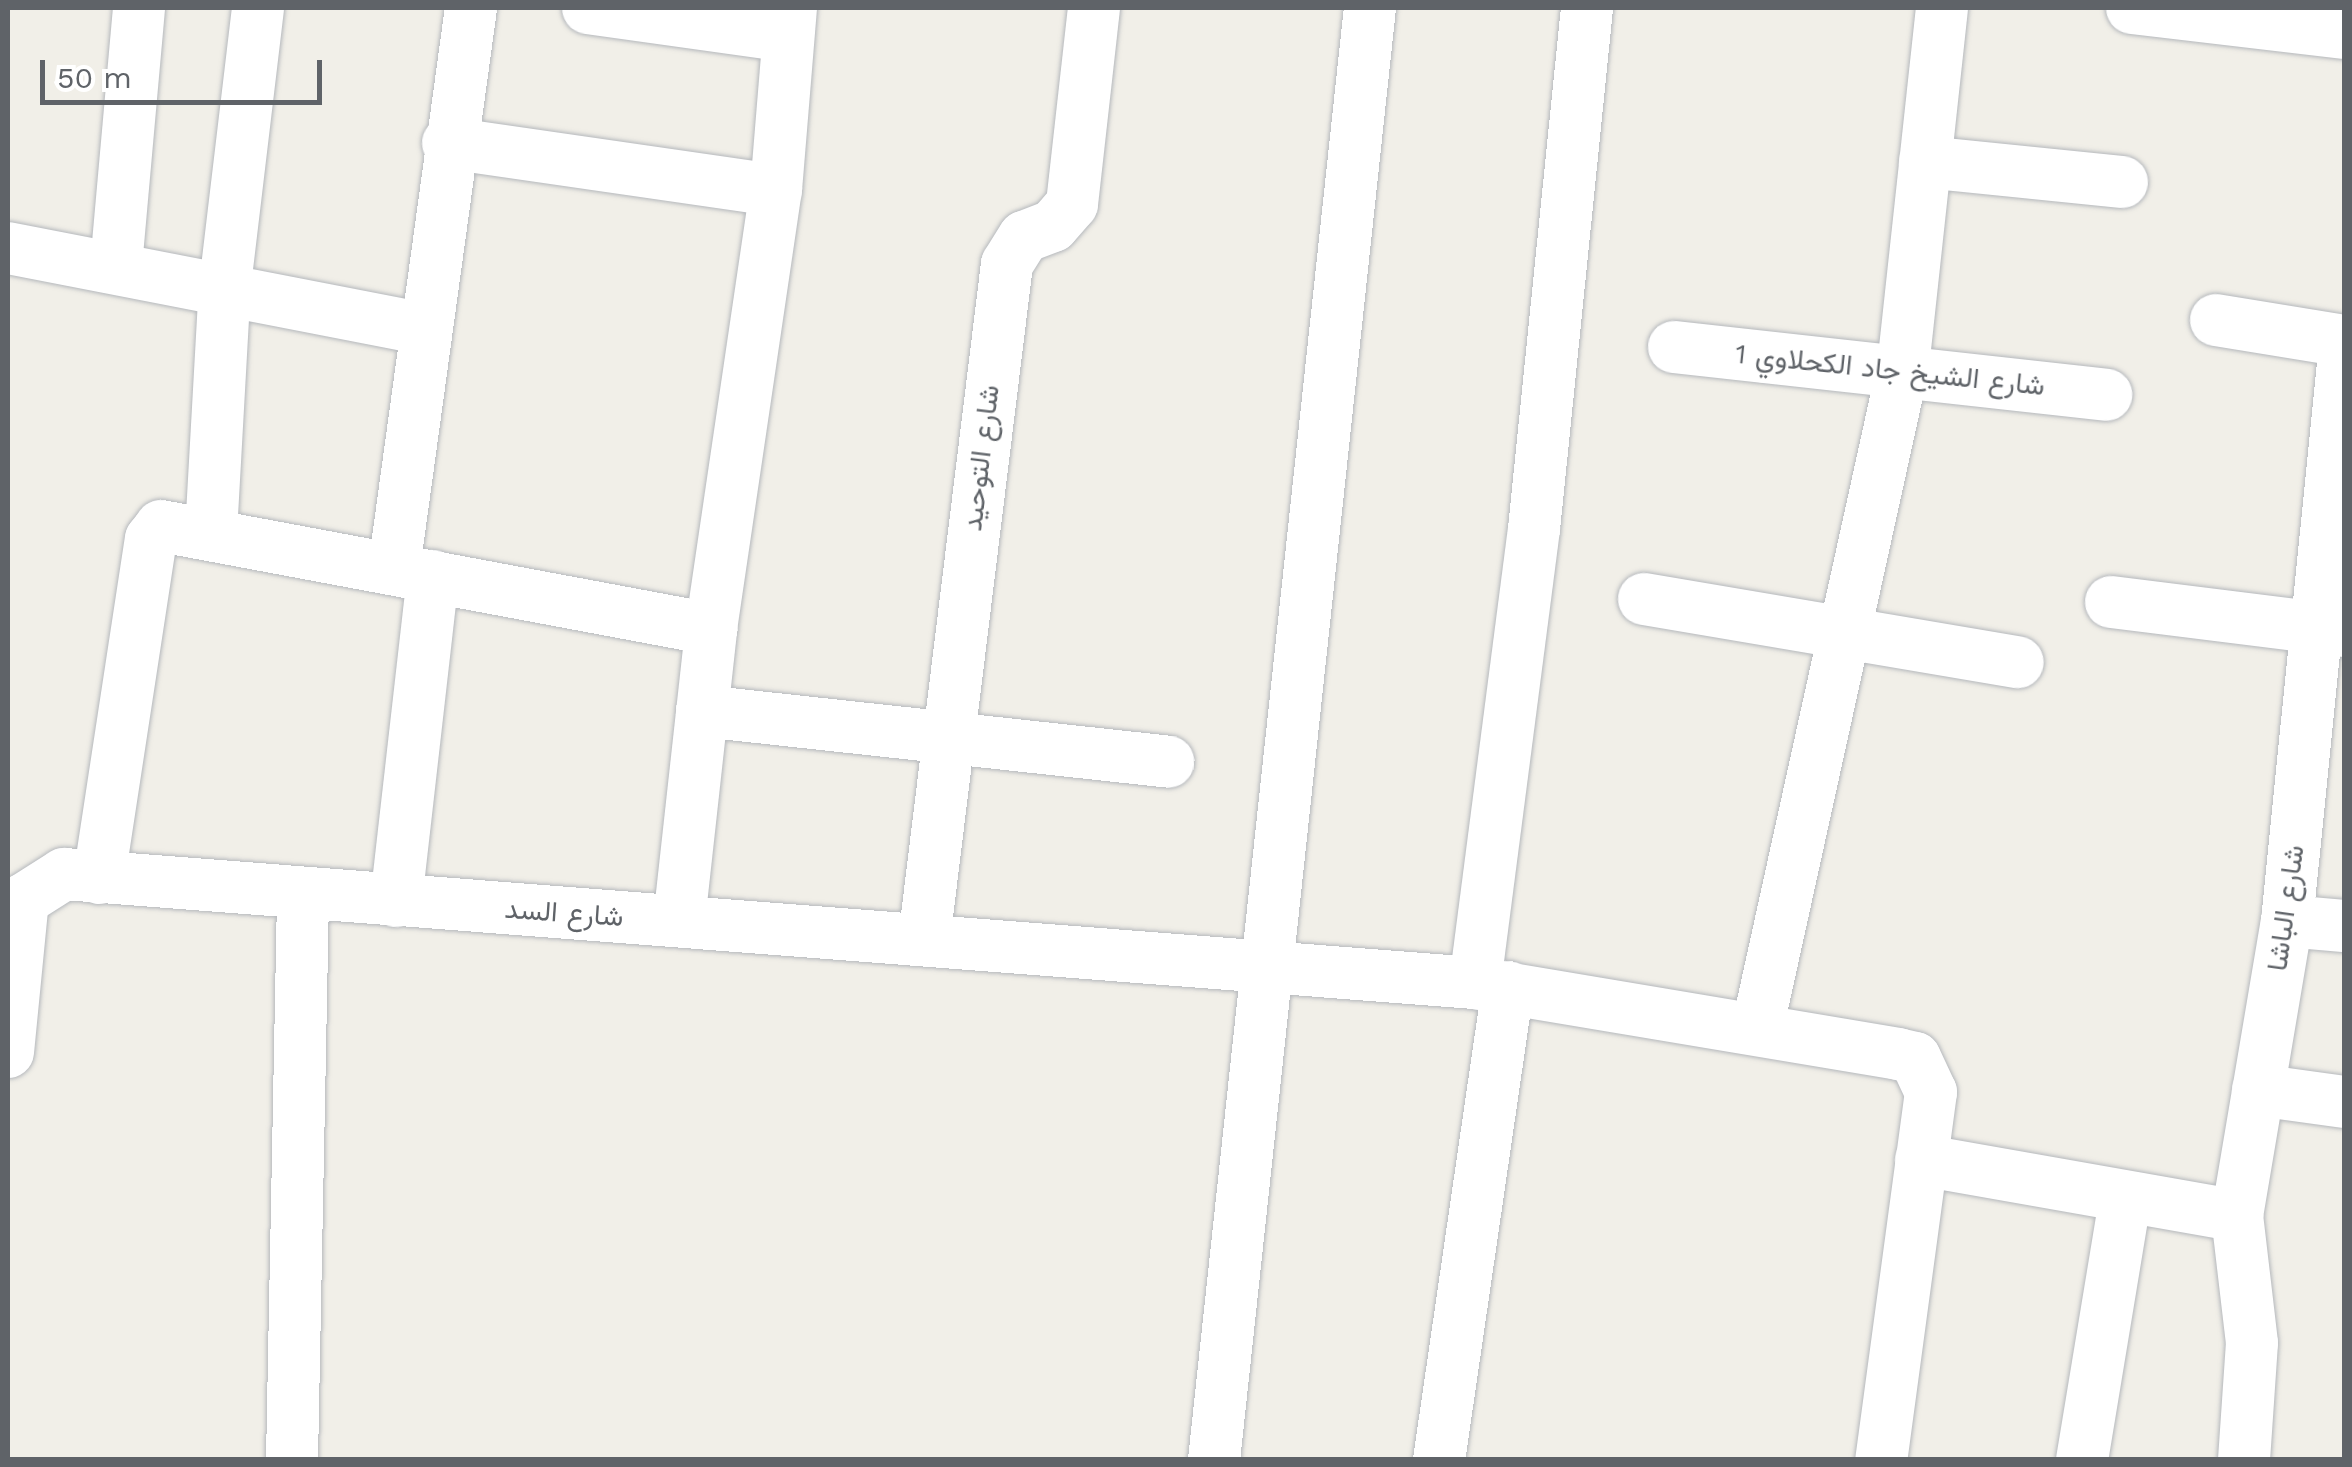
<!DOCTYPE html>
<html>
<head>
<meta charset="utf-8">
<style>
	body { margin:0 }
	#map { position:relative; width:2352px; height:1467px; overflow:hidden; background:#f1efe8; font-family:"Work Sans",Vazirmatn,sans-serif }
	div>[style] { position:absolute }
	[style*='--x'] { left:calc(var(--x)*1px); top:calc(var(--y)*1px); width:calc(var(--w)*1px); rotate:calc(var(--a)*1deg) }
	.roads { filter:drop-shadow(0 0 2px #b5b8bc) drop-shadow(0 0 2px #b5b8bc) }
	.minor>* { height:52px; margin:-26px; padding:0 26px; transform-origin:26px; border-radius:26px; background:#fff }
	span { translate:-50% -50%; white-space:nowrap; text-align:center; line-height:1.15; -webkit-text-stroke:8px #fff; paint-order:stroke }
	.street-label { font-size:28px; color:#5f6368 }
	.frame { position:absolute; inset:0; border:10px solid #5f6368; pointer-events:none }
	.scale { position:absolute; left:40px; top:60px; width:282px; height:45px; box-sizing:border-box; border:5px solid #5f6368; border-top:0; padding-left:12px; font-size:30px; line-height:35px; white-space:nowrap; color:#5f6368; -webkit-text-stroke:8px #fff; paint-order:stroke }
</style>
</head>
<body>
<div id="map">
	<div class="roads">
		<div class="minor">
			<i style="--x:588;--y:8;--w:201;--a:8"></i>
			<i style="--x:2132;--y:8;--w:213;--a:6.7"></i>
			<i style="--x:448;--y:143;--w:331;--a:8.2"></i>
			<i style="--x:1925;--y:162;--w:198;--a:5.8"></i>
			<i style="--x:8;--y:248;--w:421;--a:11"></i>
			<i style="--x:116;--y:266;--w:259;--a:-84.9"></i>
			<i style="--x:2216;--y:320;--w:130;--a:9.3"></i>
			<i style="--x:1674;--y:347;--w:435;--a:6.3"></i>
			<i style="--x:211;--y:533;--w:248;--a:-86.8"></i>
			<i style="--x:225;--y:285;--w:279;--a:-83.2"></i>
			<i style="--x:394;--y:568;--w:565;--a:-82.17"></i>
			<i style="--x:1644;--y:599;--w:379;--a:9.6"></i>
			<i style="--x:2111;--y:602;--w:235;--a:7.1"></i>
			<i style="--x:702;--y:711;--w:469;--a:6.2"></i>
			<i style="--x:99;--y:878;--w:343;--a:-81.3"></i>
			<i style="--x:151;--y:539;--w:16;--a:-52"></i>
			<i style="--x:161;--y:526;--w:560;--a:10.61"></i>
			<i style="--x:396;--y:901;--w:327;--a:-83.5"></i>
			<i style="--x:679;--y:921;--w:294;--a:-83.7"></i>
			<i style="--x:711;--y:629;--w:444;--a:-81.6"></i>
			<i style="--x:776;--y:190;--w:183;--a:-85.3"></i>
			<i style="--x:2287;--y:921;--w:57;--a:5"></i>
			<i style="--x:924;--y:940;--w:681;--a:-83"></i>
			<i style="--x:1007;--y:264;--w:32;--a:-58"></i>
			<i style="--x:1024;--y:237;--w:31;--a:-21"></i>
			<i style="--x:1053;--y:226;--w:29;--a:-49"></i>
			<i style="--x:1072;--y:204;--w:197;--a:-83.6"></i>
			<i style="--x:1475;--y:983;--w:458;--a:-82.6"></i>
			<i style="--x:1534;--y:529;--w:524;--a:-84.19"></i>
			<i style="--x:1758;--y:1025;--w:674;--a:-77.57"></i>
			<i style="--x:1903;--y:367;--w:361;--a:-83.8"></i>
			<i style="--x:8;--y:1052;--w:153;--a:-84.4"></i>
			<i style="--x:23;--y:900;--w:49;--a:-32.4"></i>
			<i style="--x:64;--y:874;--w:1415;--a:4.42"></i>
			<i style="--x:1475;--y:983;--w:429;--a:9.5"></i>
			<i style="--x:1898;--y:1054;--w:17;--a:13"></i>
			<i style="--x:1915;--y:1058;--w:38;--a:65"></i>
			<i style="--x:1931;--y:1092;--w:371;--a:97.7"></i>
			<i style="--x:2258;--y:1090;--w:87;--a:7.9"></i>
			<i style="--x:1921;--y:1160;--w:321;--a:10"></i>
			<i style="--x:292;--y:1460;--w:565;--a:-88.88"></i>
			<i style="--x:1214;--y:1460;--w:1460;--a:-83.87"></i>
			<i style="--x:1439;--y:1460;--w:478;--a:-81.7"></i>
			<i style="--x:2082;--y:1460;--w:264;--a:-80.6"></i>
			<i style="--x:2244;--y:1460;--w:117;--a:-86.1"></i>
			<i style="--x:2252;--y:1343;--w:128;--a:-96.7"></i>
			<i style="--x:2237;--y:1216;--w:299;--a:-80.4"></i>
			<i style="--x:2287;--y:921;--w:570;--a:-84.26"></i>
		</div>
	</div>
	<div class="street-label">
		<span style="left:1890px;top:370px;rotate:6deg">شارع الشيخ جاد الكحلاوي 1</span>
		<span style="left:981px;top:458px;rotate:-83deg">شارع التوحيد</span>
		<span style="left:2286px;top:908px;rotate:-82deg">شارع الباشا</span>
		<span style="left:564px;top:913px;rotate:4deg">شارع السد</span>
	</div>
	<div class="frame"></div>
	<div class="scale">50 m</div>
</div>
</body>
</html>
